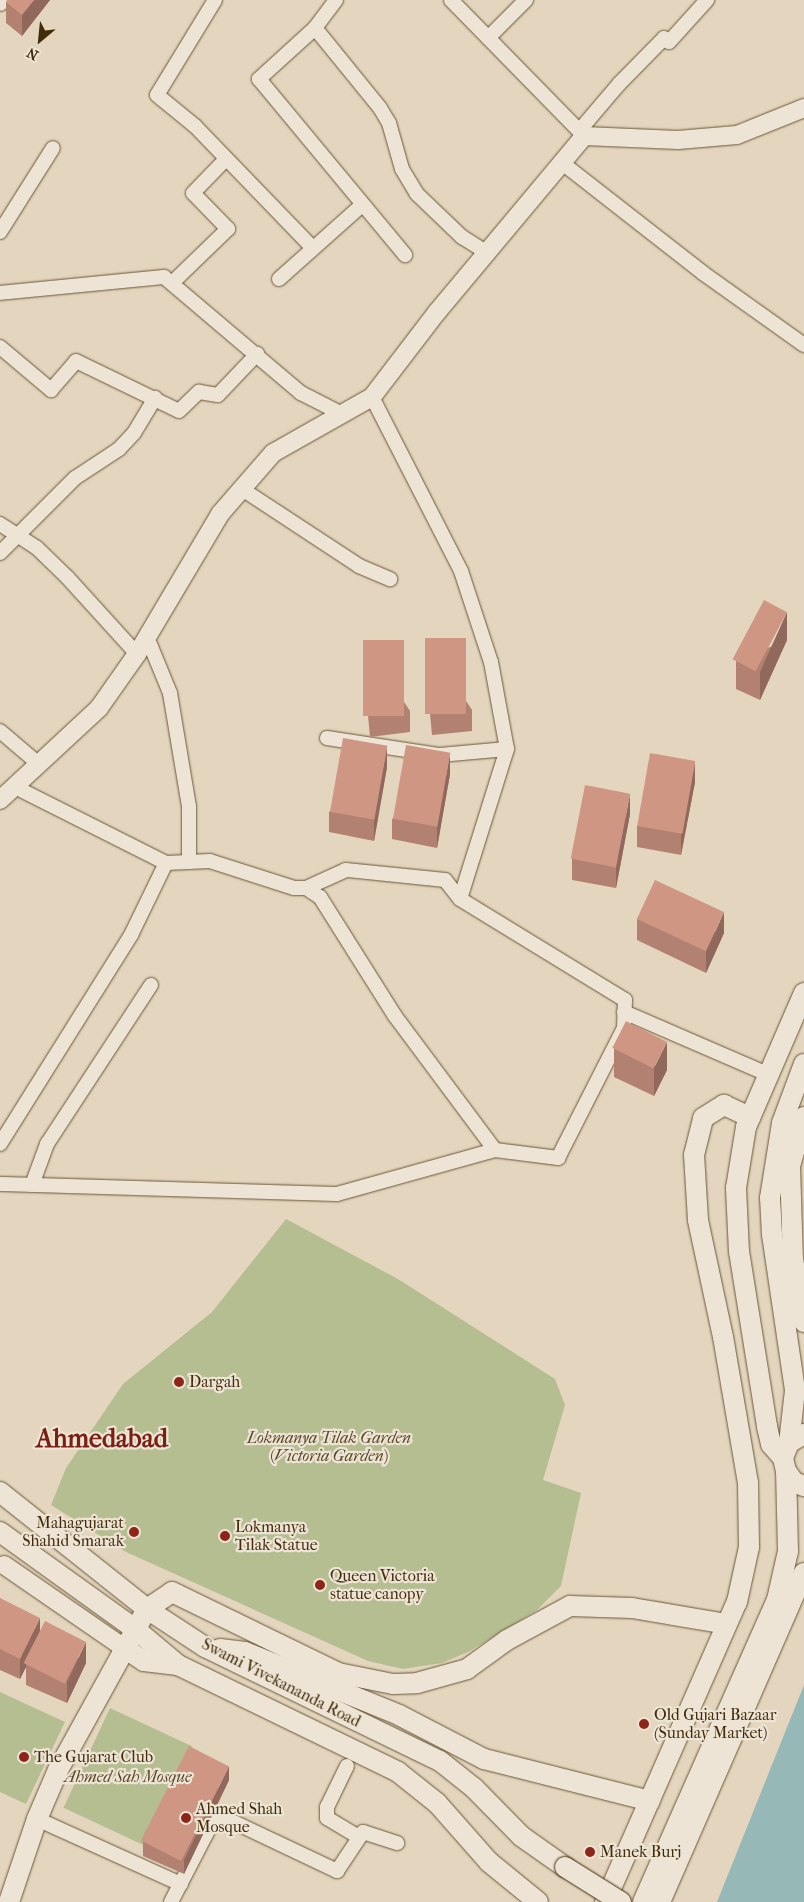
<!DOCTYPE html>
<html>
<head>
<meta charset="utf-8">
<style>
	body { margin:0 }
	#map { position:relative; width:804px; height:1902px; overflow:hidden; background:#e4d6be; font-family:"IM FELL French Canon",serif }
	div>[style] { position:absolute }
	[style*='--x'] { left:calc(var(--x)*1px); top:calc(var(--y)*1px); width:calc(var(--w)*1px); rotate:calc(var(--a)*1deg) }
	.green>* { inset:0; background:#b5be91; transform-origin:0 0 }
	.water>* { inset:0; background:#96b8b6 }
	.roads { filter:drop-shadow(0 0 1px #6a5636) drop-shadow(0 0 1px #6a5636) }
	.minor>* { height:14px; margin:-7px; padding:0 7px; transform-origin:7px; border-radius:7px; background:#ede4d5 }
	.tertiary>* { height:18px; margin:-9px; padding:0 9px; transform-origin:9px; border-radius:9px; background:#ede4d5 }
	.secondary>* { height:20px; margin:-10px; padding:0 10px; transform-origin:10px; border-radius:10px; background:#ede4d5 }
	.bridges { filter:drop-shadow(0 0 1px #422b09) drop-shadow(0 0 1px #422b09) }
	.secondary-bridge>* { height:20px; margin:-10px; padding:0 10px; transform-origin:10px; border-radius:10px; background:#ede4d5 }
	.wall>* { inset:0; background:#b28172 }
	.shaded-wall>* { inset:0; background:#91695c }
	.building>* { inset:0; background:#cf9684; transform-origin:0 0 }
	.dots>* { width:14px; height:14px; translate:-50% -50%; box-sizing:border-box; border:2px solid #ede4d5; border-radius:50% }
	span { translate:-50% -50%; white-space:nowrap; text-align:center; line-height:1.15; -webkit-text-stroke:4.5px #ede4d5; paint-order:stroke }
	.poi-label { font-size:16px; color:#422b09 }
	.left { translate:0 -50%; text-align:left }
	.right { translate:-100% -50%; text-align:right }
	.park-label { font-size:16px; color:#594824; font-style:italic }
	.street-label { font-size:16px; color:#422b09 }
	.town-label { font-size:26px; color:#7a1f14; font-weight:700 }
	.north { position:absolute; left:15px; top:15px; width:50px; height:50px; -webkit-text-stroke:4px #ede4d5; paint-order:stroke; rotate:208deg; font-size:14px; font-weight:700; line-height:20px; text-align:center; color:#422b09 }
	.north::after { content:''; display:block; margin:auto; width:18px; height:22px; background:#422b09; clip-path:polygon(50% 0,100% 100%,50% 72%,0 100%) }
</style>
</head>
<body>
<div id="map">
	<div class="green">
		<i style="clip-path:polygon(286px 1219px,398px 1279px,555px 1379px,565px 1405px,543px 1480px,581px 1493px,561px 1586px,537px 1610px,468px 1652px,442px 1663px,403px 1669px,368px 1661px,126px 1552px,51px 1505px,66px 1468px,123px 1384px,212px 1312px)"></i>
		<i style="clip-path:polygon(0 1692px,65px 1722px,26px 1804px,0 1792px)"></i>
		<i style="left:110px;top:1708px;width:91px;height:110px;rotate:25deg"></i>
	</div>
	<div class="water">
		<i style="clip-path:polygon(804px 1685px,804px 1902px,717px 1902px)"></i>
	</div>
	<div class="roads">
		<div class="minor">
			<i style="--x:215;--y:0;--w:111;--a:121.4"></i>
			<i style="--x:157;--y:95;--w:49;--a:39.2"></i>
			<i style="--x:195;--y:126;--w:168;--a:46"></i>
			<i style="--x:336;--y:0;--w:35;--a:127"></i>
			<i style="--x:315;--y:28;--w:76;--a:137.7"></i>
			<i style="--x:259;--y:79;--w:229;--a:50.3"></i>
			<i style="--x:451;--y:0;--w:190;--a:45.6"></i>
			<i style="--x:315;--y:28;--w:103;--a:50.9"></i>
			<i style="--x:380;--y:108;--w:17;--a:59"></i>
			<i style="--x:389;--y:123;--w:48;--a:74.2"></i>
			<i style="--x:402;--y:169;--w:29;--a:59"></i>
			<i style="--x:417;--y:194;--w:62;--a:43.7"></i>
			<i style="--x:462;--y:237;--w:31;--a:32"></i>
			<i style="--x:488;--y:38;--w:54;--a:-45"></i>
			<i style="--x:579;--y:131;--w:62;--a:-49.6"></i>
			<i style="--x:619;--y:84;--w:64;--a:-45.6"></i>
			<i style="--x:664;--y:38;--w:6;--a:39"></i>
			<i style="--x:669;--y:42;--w:57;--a:-47.9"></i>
			<i style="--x:561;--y:162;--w:180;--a:38"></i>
			<i style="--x:703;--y:273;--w:124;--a:35.5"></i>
			<i style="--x:0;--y:232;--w:99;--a:-57.8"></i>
			<i style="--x:279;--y:279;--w:110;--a:-41.7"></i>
			<i style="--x:172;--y:283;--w:78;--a:-44"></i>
			<i style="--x:228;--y:229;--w:50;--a:-134.2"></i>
			<i style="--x:193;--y:193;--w:47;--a:-45.9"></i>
			<i style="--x:0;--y:293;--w:165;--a:-5.6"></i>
			<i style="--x:164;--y:277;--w:180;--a:40.3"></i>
			<i style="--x:301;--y:393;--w:44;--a:27.1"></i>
			<i style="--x:0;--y:347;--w:67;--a:40.1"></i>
			<i style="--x:51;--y:390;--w:38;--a:-49"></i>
			<i style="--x:76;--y:361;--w:114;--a:25.9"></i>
			<i style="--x:179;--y:411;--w:28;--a:-44"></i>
			<i style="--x:199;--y:392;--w:19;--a:9"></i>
			<i style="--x:218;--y:395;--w:57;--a:-46.4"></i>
			<i style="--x:372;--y:397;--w:195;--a:62.9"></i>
			<i style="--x:461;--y:571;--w:96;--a:71.8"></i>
			<i style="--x:491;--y:662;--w:88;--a:79.6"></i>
			<i style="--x:242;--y:489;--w:140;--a:33.3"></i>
			<i style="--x:359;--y:566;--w:34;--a:23"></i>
			<i style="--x:0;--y:524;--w:44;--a:33"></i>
			<i style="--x:37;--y:548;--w:42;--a:44"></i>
			<i style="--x:67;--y:577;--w:104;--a:47.7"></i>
			<i style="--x:0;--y:553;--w:106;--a:-45"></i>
			<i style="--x:75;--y:478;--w:53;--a:-33.4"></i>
			<i style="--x:119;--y:449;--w:22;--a:-47"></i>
			<i style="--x:134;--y:433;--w:41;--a:-59"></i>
			<i style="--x:147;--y:637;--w:61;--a:67.7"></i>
			<i style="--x:170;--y:693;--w:115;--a:80.5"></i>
			<i style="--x:189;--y:806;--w:56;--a:90"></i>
			<i style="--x:0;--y:731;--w:52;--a:40.4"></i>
			<i style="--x:327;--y:738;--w:114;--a:8.6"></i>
			<i style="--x:440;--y:755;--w:67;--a:-5.1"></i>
			<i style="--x:507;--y:749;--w:157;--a:107.4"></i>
			<i style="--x:306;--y:888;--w:17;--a:33"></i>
			<i style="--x:320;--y:897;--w:141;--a:57.8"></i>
			<i style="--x:395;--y:1016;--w:167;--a:53.3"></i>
			<i style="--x:624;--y:1012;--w:156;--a:23.4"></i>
			<i style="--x:0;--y:1144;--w:247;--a:-57.9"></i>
			<i style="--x:131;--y:935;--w:80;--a:-64.1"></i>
			<i style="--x:166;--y:863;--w:169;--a:-153.3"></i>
			<i style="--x:0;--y:1184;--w:337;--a:1.7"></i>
			<i style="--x:337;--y:1194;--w:164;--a:-15.6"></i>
			<i style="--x:495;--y:1150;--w:64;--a:7.2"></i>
			<i style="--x:558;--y:1158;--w:146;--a:-63.1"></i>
			<i style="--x:624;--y:1028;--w:28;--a:-88"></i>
			<i style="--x:625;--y:1000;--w:193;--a:-148.5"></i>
			<i style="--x:460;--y:899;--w:24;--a:-128"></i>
			<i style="--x:445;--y:880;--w:100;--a:-174.2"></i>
			<i style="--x:346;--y:870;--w:44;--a:155.8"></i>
			<i style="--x:306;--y:888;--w:12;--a:180"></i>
			<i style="--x:294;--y:888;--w:88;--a:-162.2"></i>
			<i style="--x:210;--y:861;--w:44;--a:177.4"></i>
			<i style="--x:32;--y:1185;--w:44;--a:-69.9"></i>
			<i style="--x:47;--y:1144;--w:190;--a:-56.8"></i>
			<i style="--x:347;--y:1766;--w:46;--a:116"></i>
			<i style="--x:327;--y:1807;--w:11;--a:90"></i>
			<i style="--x:327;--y:1818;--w:37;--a:31"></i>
			<i style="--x:37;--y:1819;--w:158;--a:24.3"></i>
			<i style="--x:171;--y:1902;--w:91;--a:-62.6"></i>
			<i style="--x:213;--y:1821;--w:8;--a:-45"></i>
			<i style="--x:219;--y:1815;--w:131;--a:25.4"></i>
			<i style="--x:337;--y:1871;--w:47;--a:-56.3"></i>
			<i style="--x:363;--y:1832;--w:36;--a:18"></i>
		</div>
		<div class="tertiary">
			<i style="--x:0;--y:2;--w:2;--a:-63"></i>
			<i style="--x:0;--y:800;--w:135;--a:-42.9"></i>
			<i style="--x:99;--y:708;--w:66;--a:-54.9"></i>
			<i style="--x:137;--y:654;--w:163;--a:-59.3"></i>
			<i style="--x:220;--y:514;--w:81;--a:-49"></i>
			<i style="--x:273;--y:453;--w:114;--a:-29.5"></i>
			<i style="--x:372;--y:397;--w:107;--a:-52.6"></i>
			<i style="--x:437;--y:312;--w:229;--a:-50.1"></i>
			<i style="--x:584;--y:136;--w:94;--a:2.4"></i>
			<i style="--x:678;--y:140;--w:59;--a:-4.8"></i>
			<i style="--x:737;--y:135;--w:72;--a:-21.9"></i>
			<i style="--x:4;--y:1565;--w:145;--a:34.6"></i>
		</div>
		<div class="secondary">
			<i style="--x:804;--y:1117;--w:51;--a:105.9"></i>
			<i style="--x:790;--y:1166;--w:93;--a:88.2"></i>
			<i style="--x:793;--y:1259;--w:64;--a:80.1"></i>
			<i style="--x:804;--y:1434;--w:17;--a:149"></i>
			<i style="--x:789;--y:1443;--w:16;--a:112"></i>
			<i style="--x:783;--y:1458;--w:13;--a:77"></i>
			<i style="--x:786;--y:1471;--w:14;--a:54"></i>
			<i style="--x:794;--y:1482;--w:11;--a:22"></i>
			<i style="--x:789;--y:1443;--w:53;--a:-83.5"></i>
			<i style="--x:795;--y:1390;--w:157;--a:-98.4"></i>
			<i style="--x:772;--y:1235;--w:37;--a:-93"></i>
			<i style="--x:770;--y:1198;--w:76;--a:-80.9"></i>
			<i style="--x:782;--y:1123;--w:63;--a:-69.6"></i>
			<i style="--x:783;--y:1458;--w:18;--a:-131"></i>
			<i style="--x:771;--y:1444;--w:18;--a:-103"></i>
			<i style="--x:767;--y:1426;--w:176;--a:-99.1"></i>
			<i style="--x:739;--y:1252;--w:64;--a:-92.7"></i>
			<i style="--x:736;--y:1188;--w:62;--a:-80.7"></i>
			<i style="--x:746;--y:1127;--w:146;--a:-66.6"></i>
			<i style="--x:0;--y:1492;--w:188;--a:38.5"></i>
			<i style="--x:147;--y:1609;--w:69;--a:33.2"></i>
			<i style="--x:205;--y:1647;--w:261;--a:25.9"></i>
			<i style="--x:440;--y:1761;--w:43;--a:38.5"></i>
			<i style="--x:474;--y:1788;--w:67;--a:45.6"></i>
			<i style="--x:521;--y:1836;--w:54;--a:35.2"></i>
			<i style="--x:0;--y:1532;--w:166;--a:35.7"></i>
			<i style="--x:135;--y:1629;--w:56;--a:39.9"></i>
			<i style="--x:178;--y:1665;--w:245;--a:25.9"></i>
			<i style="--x:398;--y:1772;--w:50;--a:38.5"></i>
			<i style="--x:437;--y:1803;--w:79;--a:48.6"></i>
			<i style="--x:489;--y:1862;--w:63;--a:39.2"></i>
			<i style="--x:123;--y:1647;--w:25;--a:34"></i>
			<i style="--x:144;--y:1661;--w:34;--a:7"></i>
			<i style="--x:220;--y:1649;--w:25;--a:7"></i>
			<i style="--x:245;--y:1652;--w:166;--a:22.2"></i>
			<i style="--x:399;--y:1715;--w:96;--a:27.4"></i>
			<i style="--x:484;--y:1759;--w:171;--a:14.2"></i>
			<i style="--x:9;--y:1902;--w:88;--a:-71.4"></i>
			<i style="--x:37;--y:1819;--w:53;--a:-66.8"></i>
			<i style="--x:58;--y:1770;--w:184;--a:-61.1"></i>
			<i style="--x:147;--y:1609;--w:30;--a:-34"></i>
			<i style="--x:172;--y:1592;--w:185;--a:26"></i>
			<i style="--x:338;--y:1673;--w:56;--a:11.3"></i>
			<i style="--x:393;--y:1684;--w:24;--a:-2"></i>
			<i style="--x:417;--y:1683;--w:52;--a:-15.6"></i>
			<i style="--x:467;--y:1669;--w:49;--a:-35.9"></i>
			<i style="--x:507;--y:1640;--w:72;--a:-28.4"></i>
			<i style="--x:570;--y:1606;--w:62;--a:1.8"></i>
			<i style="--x:632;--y:1608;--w:96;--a:9.6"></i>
			<i style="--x:605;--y:1902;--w:328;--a:-66.3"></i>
			<i style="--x:737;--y:1602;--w:56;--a:-77.7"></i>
			<i style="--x:749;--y:1547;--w:64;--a:-90.9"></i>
			<i style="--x:748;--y:1483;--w:148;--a:-99.7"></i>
			<i style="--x:723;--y:1337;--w:120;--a:-102.1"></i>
			<i style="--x:698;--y:1220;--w:65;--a:-93.5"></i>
			<i style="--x:694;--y:1155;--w:38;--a:-76"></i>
			<i style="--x:703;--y:1118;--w:25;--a:-32"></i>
			<i style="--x:724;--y:1105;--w:29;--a:25"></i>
			<i style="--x:643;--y:1902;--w:330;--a:-66.1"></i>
			<i style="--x:777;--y:1600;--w:50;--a:-77.3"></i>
			<i style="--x:788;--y:1551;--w:80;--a:-91.4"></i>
			<i style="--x:660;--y:1902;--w:359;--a:-66.4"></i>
		</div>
	</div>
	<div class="bridges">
		<div class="secondary-bridge">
			<i style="--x:565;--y:1867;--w:66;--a:32"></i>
		</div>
	</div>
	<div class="wall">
		<i style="clip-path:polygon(50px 0,22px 36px,6px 23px,6px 2px)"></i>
		<i style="clip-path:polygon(425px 638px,472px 710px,472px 731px,432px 735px,425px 659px)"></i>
		<i style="clip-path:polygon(363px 640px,410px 711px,410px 732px,370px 737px,363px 661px)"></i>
		<i style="clip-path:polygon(787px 640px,760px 700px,736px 689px,736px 661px)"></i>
		<i style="clip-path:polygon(387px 767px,374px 841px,329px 832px,329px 812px)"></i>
		<i style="clip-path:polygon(450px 774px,437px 848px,392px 839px,392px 819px)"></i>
		<i style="clip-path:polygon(695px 782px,681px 855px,637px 847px,637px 826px)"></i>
		<i style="clip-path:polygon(630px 814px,616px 888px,572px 880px,572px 859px)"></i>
		<i style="clip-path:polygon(637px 919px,724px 933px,706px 973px,637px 940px)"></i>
		<i style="clip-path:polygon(614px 1048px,667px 1070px,654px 1096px,614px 1077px)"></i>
		<i style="clip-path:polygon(0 1598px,40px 1634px,86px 1663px,67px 1703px,26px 1685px,26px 1667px,20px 1679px,0 1670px)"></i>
		<i style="clip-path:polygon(229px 1780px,184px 1874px,143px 1856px,143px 1841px)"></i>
	</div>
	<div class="shaded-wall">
		<i style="clip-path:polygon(34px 0,50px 0,22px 36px,22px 15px)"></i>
		<i style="clip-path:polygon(787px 612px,787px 640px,760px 700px,760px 672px)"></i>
		<i style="clip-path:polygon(387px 746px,387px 767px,374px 841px,374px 820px)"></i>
		<i style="clip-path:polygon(450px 753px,450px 774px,437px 848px,437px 827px)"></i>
		<i style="clip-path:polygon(695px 761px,695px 782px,681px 855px,681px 835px)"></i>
		<i style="clip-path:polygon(630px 794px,630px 814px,616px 888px,616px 867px)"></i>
		<i style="clip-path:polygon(724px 912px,724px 933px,706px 973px,706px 952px)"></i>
		<i style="clip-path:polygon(667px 1042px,667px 1070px,654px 1096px,654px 1068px)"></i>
		<i style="clip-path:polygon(40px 1618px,40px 1639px,26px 1664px,26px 1667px,20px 1679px,20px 1659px)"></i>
		<i style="clip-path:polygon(86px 1642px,86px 1663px,67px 1703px,67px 1682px)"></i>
		<i style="clip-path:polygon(229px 1766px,229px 1780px,184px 1874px,184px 1860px)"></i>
	</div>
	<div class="building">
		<i style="clip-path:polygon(7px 0,34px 0,22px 15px,6px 2px)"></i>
		<i style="left:764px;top:600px;width:26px;height:67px;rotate:28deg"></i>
		<i style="left:425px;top:638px;width:41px;height:76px"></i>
		<i style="left:363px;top:640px;width:41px;height:76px"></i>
		<i style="left:343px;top:738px;width:45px;height:75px;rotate:10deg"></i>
		<i style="left:406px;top:745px;width:45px;height:75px;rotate:10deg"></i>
		<i style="left:650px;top:753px;width:46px;height:74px;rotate:10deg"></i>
		<i style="left:585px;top:785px;width:46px;height:75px;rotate:11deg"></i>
		<i style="left:655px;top:880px;width:76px;height:43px;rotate:25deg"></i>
		<i style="left:626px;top:1021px;width:46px;height:30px;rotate:27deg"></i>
		<i style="clip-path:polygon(0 1598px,40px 1618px,20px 1659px,0 1649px)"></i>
		<i style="left:45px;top:1621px;width:46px;height:47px;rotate:27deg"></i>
		<i style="left:189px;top:1746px;width:45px;height:106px;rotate:27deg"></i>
	</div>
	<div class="dots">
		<i style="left:179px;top:1382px;background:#8f2418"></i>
		<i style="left:134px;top:1532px;background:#8f2418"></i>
		<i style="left:225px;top:1536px;background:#8f2418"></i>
		<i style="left:320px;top:1585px;background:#8f2418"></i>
		<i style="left:644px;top:1724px;background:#8f2418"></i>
		<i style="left:24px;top:1757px;background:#8f2418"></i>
		<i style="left:186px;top:1818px;background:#8f2418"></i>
		<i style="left:590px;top:1852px;background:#8f2418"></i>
	</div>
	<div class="poi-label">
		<span class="left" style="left:189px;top:1382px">Dargah</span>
		<span class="right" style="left:124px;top:1532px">Mahagujarat<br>Shahid Smarak</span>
		<span class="left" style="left:235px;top:1536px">Lokmanya<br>Tilak Statue</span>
		<span class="left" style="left:330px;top:1585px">Queen Victoria<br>statue canopy</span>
		<span class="left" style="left:654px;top:1724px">Old Gujari Bazaar<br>(Sunday Market)</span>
		<span class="left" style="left:34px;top:1757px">The Gujarat Club</span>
		<span class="left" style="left:196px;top:1818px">Ahmed Shah<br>Mosque</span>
		<span class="left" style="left:600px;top:1852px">Manek Burj</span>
	</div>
	<div class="park-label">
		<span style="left:329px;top:1447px">Lokmanya Tilak Garden<br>(Victoria Garden)</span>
		<span style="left:128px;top:1777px">Ahmed Sah Mosque</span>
	</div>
	<div class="street-label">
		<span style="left:281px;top:1683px;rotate:27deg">Swami Vivekananda Road</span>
	</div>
	<div class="town-label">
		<span style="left:102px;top:1439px">Ahmedabad</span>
	</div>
	<div class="north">N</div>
</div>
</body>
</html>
